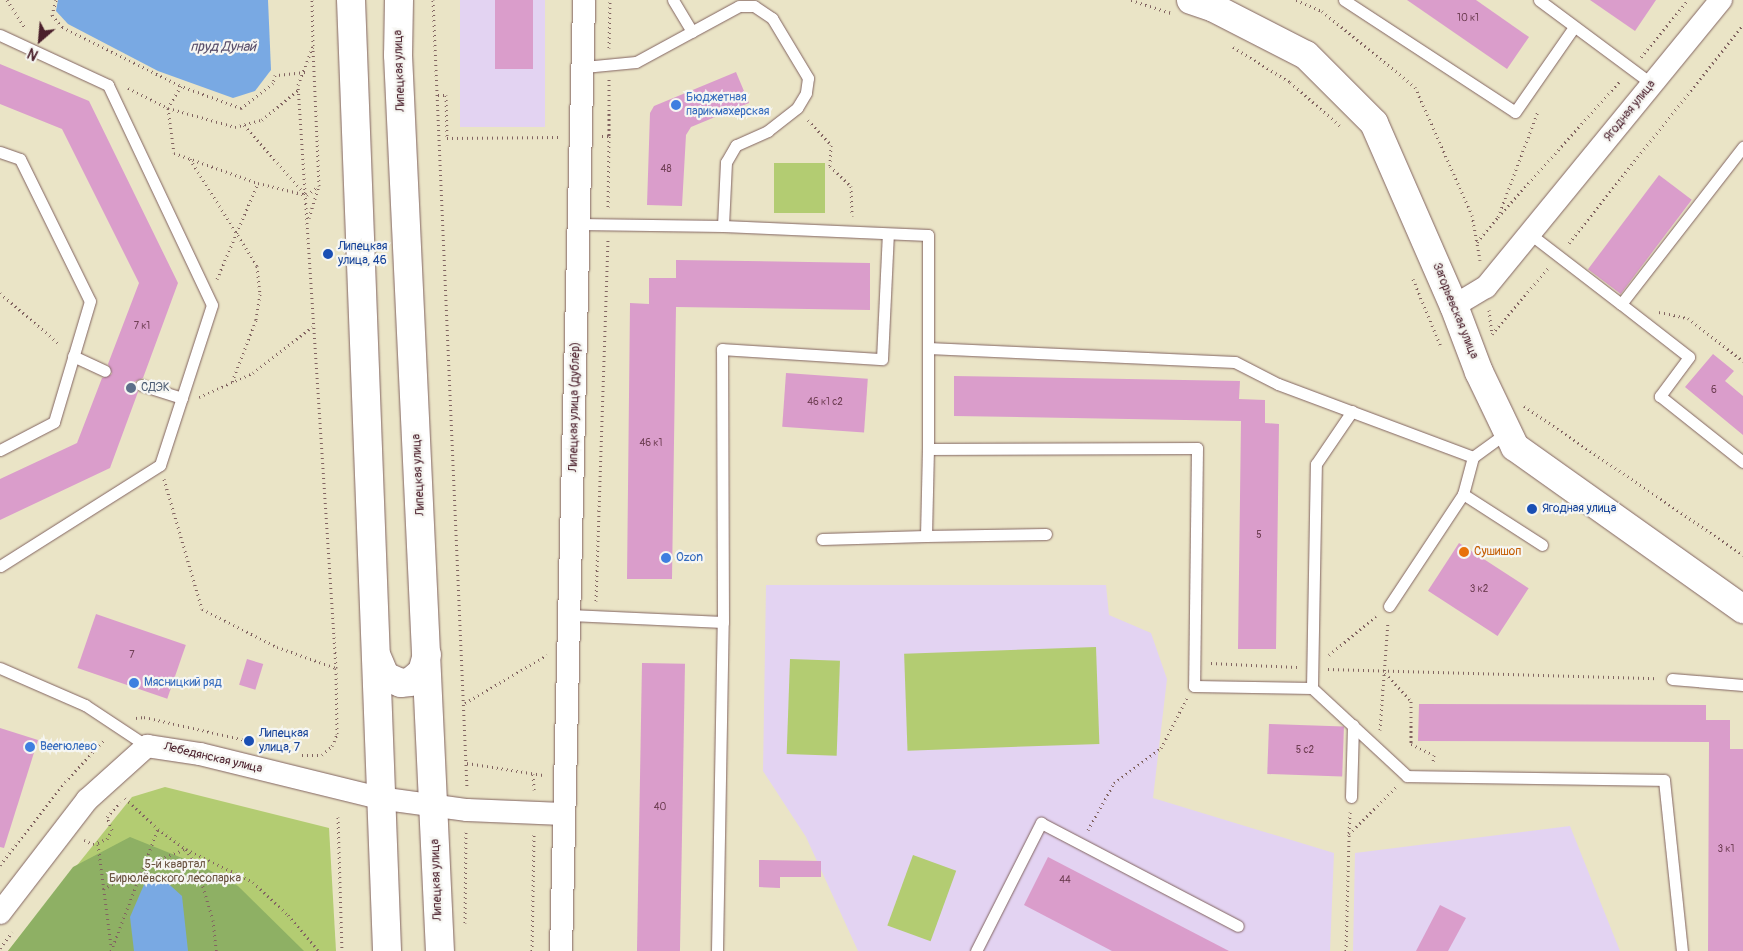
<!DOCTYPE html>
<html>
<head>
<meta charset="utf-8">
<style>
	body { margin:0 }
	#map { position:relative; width:1743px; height:951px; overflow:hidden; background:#eae4c6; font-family:Pangolin,sans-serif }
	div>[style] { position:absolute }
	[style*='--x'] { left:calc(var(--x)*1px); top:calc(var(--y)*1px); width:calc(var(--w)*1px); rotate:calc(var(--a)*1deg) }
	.built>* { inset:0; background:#e3d3f2; transform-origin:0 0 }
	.green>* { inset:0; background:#b3cc72; transform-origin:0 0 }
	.forest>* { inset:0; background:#8eb064 }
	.water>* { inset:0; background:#79a9e3 }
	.building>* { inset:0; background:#da9dcb; transform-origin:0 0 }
	.path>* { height:3px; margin-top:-1.5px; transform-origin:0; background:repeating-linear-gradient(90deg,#826461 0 1px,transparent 0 5px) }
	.roads { filter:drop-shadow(0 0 1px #826461) drop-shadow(0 0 1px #826461) }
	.service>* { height:11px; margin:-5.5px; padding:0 5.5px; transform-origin:5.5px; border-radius:5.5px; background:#fff }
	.minor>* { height:22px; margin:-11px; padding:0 11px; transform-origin:11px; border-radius:11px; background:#fff }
	.tertiary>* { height:28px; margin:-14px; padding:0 14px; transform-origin:14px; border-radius:14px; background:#fff }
	.primary>* { height:28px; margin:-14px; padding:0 14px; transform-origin:14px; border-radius:14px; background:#fff }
	.dots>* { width:14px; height:14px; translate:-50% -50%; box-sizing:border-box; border:2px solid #f6f6f2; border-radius:50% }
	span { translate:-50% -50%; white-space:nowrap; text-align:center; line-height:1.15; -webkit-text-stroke:4.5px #f6f6f2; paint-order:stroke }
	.number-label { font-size:10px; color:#6e3e53 }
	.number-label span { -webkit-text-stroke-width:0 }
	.street-label { font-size:12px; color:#4a1f2b }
	.shop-label { font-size:12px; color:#366cbe }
	.left { translate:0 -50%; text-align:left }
	.transit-label { font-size:12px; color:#164399 }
	.service-label { font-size:12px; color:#4e5e75 }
	.food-label { font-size:12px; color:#c56008 }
	.park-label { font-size:12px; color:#6a5340 }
	.water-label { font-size:14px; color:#5a4f6b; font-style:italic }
	.north { position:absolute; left:15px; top:15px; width:50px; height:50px; -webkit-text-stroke:4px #f6f6f2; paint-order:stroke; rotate:207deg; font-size:14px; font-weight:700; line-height:20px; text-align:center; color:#4a1f2b }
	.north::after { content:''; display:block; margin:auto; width:18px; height:22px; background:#4a1f2b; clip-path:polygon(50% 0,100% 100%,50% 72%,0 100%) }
</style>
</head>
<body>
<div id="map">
	<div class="built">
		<i style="left:460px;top:0;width:85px;height:127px"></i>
		<i style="clip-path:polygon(766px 585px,1106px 585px,1109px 615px,1151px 633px,1167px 679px,1153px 798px,1334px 853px,1330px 951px,858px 951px,806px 837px,763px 771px)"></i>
		<i style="clip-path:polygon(1570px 826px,1620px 951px,1353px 951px,1355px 853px)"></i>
	</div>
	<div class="green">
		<i style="left:774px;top:163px;width:51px;height:50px"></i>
		<i style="left:1096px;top:647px;width:97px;height:192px;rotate:88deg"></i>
		<i style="left:790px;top:659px;width:50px;height:95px;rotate:2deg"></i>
		<i style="clip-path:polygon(165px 787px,329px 828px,336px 951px,8px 951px,132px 797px)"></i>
		<i style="left:913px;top:855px;width:46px;height:75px;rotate:20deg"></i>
	</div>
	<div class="forest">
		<i style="clip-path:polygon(130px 837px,202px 866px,238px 886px,304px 951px,8px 951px,73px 867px)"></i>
	</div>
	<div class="water">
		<i style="clip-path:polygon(58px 0,268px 0,271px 70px,255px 91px,233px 98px,158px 71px,68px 24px,56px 11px)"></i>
		<i style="clip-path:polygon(161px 877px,182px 896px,188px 951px,134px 951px,130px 917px,146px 880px)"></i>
	</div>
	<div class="building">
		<i style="left:495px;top:0;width:38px;height:69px"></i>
		<i style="clip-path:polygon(1407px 0,1476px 0,1529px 37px,1507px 69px)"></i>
		<i style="clip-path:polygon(1590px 0,1656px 0,1635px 31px)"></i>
		<i style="clip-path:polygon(0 64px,89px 101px,178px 283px,143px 378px,134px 382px,138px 392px,110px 468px,0 520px,0 479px,77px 443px,102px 378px,112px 374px,108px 364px,139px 283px,62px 129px,0 104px)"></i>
		<i style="clip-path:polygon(736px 72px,749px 103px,691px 127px,686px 135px,682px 206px,647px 205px,650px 113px,654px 106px)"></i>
		<i style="left:1659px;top:175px;width:41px;height:118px;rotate:37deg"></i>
		<i style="clip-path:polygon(676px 260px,870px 263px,870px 310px,676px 307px,672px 579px,627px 579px,630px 303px,649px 304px,649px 278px,676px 278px)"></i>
		<i style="clip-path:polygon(1713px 354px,1734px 371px,1725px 381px,1743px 396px,1743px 435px,1685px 387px)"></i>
		<i style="left:786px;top:373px;width:82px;height:54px;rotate:4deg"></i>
		<i style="clip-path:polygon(954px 376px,1240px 381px,1239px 399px,1265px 400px,1265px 423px,1279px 424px,1276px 649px,1238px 649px,1241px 421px,954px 416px)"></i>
		<i style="left:1459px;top:543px;width:83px;height:57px;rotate:33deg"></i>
		<i style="left:96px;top:614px;width:95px;height:57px;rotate:19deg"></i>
		<i style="left:247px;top:659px;width:17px;height:27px;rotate:17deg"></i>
		<i style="left:642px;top:663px;width:43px;height:288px;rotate:1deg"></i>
		<i style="clip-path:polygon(1419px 704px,1706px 705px,1706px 720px,1730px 720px,1730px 749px,1743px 749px,1743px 951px,1708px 951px,1709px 742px,1418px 741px)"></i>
		<i style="left:1269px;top:724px;width:75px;height:50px;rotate:2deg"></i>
		<i style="clip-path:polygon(0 728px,38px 740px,4px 848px,0 847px)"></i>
		<i style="clip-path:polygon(1048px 857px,1229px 951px,1112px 951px,1024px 905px)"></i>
		<i style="clip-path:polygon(759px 860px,821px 861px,821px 877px,780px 877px,780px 888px,759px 887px)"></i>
		<i style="clip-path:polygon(1440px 905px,1466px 918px,1448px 951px,1416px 951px)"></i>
	</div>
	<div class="path">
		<i style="--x:7;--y:0;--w:33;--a:57"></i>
		<i style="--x:56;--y:0;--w:16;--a:105"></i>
		<i style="--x:52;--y:15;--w:16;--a:50"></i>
		<i style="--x:62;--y:27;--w:133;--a:26.4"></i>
		<i style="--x:433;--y:0;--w:789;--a:87.53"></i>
		<i style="--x:1131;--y:0;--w:42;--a:18"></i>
		<i style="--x:1296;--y:0;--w:28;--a:23"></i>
		<i style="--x:1322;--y:11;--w:120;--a:39.3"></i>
		<i style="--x:1415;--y:87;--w:140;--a:66"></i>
		<i style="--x:1472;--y:215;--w:46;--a:79.9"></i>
		<i style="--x:1233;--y:47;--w:67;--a:31.6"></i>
		<i style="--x:1290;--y:82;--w:67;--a:41.3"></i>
		<i style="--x:609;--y:48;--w:48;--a:-88.8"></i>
		<i style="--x:1641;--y:57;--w:74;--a:-50.5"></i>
		<i style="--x:305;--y:72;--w:30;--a:174"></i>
		<i style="--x:275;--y:75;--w:8;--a:104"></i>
		<i style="--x:273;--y:83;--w:41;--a:142"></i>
		<i style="--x:241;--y:108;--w:64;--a:-159.9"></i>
		<i style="--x:181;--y:86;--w:26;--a:121"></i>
		<i style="--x:168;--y:108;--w:45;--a:82.4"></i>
		<i style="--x:174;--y:153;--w:89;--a:19.7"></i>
		<i style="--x:258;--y:183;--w:50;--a:13.8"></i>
		<i style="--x:307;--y:195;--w:15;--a:-37"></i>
		<i style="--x:609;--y:79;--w:57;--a:90"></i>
		<i style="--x:128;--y:88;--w:45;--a:26.6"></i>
		<i style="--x:168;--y:108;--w:70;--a:15.8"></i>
		<i style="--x:235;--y:127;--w:28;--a:-15"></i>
		<i style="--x:262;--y:120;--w:47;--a:-39.8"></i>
		<i style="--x:438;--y:95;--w:8;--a:0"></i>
		<i style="--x:446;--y:95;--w:43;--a:88.7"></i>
		<i style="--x:447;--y:138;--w:112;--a:-0.5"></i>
		<i style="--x:808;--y:120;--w:34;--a:47"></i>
		<i style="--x:831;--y:145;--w:21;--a:93"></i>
		<i style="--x:830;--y:166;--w:29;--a:44"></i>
		<i style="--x:851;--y:186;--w:30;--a:88"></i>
		<i style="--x:244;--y:125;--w:94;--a:48.5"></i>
		<i style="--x:602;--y:136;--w:7;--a:0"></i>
		<i style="--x:609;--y:136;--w:73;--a:90.8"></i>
		<i style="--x:190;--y:159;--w:126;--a:57.9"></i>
		<i style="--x:257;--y:266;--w:28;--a:84"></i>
		<i style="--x:260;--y:294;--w:26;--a:99"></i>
		<i style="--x:256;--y:320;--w:66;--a:111.2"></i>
		<i style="--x:1498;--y:217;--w:183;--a:-48.1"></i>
		<i style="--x:309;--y:218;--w:34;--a:-73"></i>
		<i style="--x:319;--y:186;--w:137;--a:-92.5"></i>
		<i style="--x:1477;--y:242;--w:33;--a:-50"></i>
		<i style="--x:1498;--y:217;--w:113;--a:-69.3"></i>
		<i style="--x:1569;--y:243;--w:279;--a:-51.4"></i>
		<i style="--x:217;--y:279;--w:104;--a:-66.9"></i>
		<i style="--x:1413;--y:279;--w:74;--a:67.6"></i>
		<i style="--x:0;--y:293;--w:78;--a:40.8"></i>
		<i style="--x:1489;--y:310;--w:24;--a:83"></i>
		<i style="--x:1492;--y:334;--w:88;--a:-49.6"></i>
		<i style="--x:1659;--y:312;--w:30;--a:12"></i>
		<i style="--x:1688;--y:318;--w:70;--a:38"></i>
		<i style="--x:199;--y:397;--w:59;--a:-24"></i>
		<i style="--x:253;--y:373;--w:75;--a:-37.9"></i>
		<i style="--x:1524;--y:406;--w:265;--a:34.2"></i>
		<i style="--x:164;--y:479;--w:135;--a:73.7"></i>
		<i style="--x:202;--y:609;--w:84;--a:26.9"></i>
		<i style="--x:277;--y:647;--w:63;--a:19.6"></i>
		<i style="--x:596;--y:601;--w:361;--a:-88.1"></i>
		<i style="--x:1329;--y:655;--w:61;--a:-39.7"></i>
		<i style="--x:1211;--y:663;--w:86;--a:2.7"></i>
		<i style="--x:1328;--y:669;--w:329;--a:1.6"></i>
		<i style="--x:1385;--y:673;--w:38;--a:47"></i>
		<i style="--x:1411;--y:701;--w:43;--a:90"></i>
		<i style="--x:1411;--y:744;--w:25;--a:26"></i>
		<i style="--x:1434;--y:755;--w:7;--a:98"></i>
		<i style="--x:465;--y:703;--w:95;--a:-30.3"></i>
		<i style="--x:136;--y:718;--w:8;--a:-7"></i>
		<i style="--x:144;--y:717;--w:109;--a:12.8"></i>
		<i style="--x:1380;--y:730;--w:108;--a:-85.8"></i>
		<i style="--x:302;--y:755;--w:20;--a:0"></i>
		<i style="--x:322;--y:755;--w:13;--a:-42"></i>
		<i style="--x:332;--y:746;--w:13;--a:-67"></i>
		<i style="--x:337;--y:734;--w:66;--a:-90.9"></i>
		<i style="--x:336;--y:668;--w:584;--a:-93.73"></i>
		<i style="--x:298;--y:85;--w:42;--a:-69"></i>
		<i style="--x:313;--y:46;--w:46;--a:-91.2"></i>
		<i style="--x:467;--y:763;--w:77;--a:9"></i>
		<i style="--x:533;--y:774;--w:16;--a:86"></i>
		<i style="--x:125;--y:798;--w:45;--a:43.2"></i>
		<i style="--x:158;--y:829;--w:34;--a:36"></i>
		<i style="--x:186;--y:849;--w:75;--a:26.2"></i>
		<i style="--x:253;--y:882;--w:48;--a:43.3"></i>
		<i style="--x:288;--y:915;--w:48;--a:49.3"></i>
		<i style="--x:338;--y:817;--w:134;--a:88.3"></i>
		<i style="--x:1088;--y:830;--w:54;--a:-61"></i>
		<i style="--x:1114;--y:783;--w:59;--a:-36.7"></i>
		<i style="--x:1161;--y:748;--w:56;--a:-62.5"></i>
		<i style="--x:1349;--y:833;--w:21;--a:-87"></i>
		<i style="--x:84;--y:840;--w:10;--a:24"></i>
		<i style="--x:93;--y:844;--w:15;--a:-20"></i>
		<i style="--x:107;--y:839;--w:10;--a:-61"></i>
		<i style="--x:112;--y:830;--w:14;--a:-111"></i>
		<i style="--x:107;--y:817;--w:20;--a:-49"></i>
		<i style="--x:98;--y:844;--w:103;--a:82.7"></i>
		<i style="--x:0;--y:865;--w:105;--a:-51.9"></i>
		<i style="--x:65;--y:782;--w:59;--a:-47.1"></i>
		<i style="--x:103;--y:889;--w:30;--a:-28"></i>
		<i style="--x:129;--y:875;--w:12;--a:-9"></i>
		<i style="--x:141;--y:873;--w:47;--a:-68.9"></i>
		<i style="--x:465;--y:923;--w:91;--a:-89.4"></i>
		<i style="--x:0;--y:948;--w:20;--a:-53"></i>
		<i style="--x:111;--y:951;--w:84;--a:-69"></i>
		<i style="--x:141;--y:873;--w:24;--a:-36"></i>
		<i style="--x:160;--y:859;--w:28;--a:-21"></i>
		<i style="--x:186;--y:849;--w:21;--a:59"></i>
		<i style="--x:197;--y:867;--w:55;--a:73.2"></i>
		<i style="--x:213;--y:920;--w:31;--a:84"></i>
		<i style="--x:532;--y:951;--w:117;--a:-89"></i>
		<i style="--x:1346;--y:951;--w:117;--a:-88.5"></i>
		<i style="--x:1349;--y:834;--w:66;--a:-45"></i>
	</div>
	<div class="roads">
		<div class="service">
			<i style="--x:673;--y:0;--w:37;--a:59"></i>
			<i style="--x:1344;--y:0;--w:204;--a:33.2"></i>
			<i style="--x:1515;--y:112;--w:103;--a:-55.2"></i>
			<i style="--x:1539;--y:0;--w:141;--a:36.6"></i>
			<i style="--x:0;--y:35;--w:119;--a:24.8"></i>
			<i style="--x:108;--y:85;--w:243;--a:64.7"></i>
			<i style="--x:212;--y:305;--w:168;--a:108"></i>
			<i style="--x:160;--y:465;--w:189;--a:147.7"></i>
			<i style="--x:584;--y:67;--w:52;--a:-5.5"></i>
			<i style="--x:636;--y:62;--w:117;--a:-28.5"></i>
			<i style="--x:739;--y:6;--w:15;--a:0"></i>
			<i style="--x:754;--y:6;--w:22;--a:34"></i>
			<i style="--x:772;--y:18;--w:70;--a:59"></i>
			<i style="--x:808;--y:78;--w:15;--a:98"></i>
			<i style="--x:806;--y:93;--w:17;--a:121"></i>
			<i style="--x:797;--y:108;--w:37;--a:142"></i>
			<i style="--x:768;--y:131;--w:35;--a:156"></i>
			<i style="--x:736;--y:145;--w:20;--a:120"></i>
			<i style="--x:726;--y:162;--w:64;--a:92.7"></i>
			<i style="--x:0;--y:152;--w:21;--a:19"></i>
			<i style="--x:20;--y:159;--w:158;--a:63.8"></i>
			<i style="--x:90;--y:301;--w:126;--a:106.6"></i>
			<i style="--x:54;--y:422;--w:61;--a:152.6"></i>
			<i style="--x:579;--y:224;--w:144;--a:0.8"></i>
			<i style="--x:723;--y:226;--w:205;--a:2.5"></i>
			<i style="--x:928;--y:235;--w:113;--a:90"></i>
			<i style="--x:928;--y:348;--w:307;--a:2.6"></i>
			<i style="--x:1235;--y:362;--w:48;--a:27.1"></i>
			<i style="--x:1278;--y:384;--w:208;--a:20.5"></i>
			<i style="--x:1473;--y:457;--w:41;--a:-36"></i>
			<i style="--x:1530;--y:234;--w:115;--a:37.6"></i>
			<i style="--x:1621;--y:304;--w:199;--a:-52.2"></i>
			<i style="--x:1621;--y:304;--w:86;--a:37.9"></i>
			<i style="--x:1689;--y:357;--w:49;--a:126.6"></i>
			<i style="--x:1660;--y:396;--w:106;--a:38.5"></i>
			<i style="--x:928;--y:348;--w:101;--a:90"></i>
			<i style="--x:928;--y:449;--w:269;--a:-0.2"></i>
			<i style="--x:1197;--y:448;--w:238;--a:90.7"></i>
			<i style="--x:1194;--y:686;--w:118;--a:1"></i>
			<i style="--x:1312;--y:688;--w:129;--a:42.8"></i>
			<i style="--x:1407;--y:776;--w:257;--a:0.9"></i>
			<i style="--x:1664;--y:780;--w:172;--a:84"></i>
			<i style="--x:73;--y:356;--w:35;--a:25"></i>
			<i style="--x:141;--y:385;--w:43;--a:17.6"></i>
			<i style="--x:1473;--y:457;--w:38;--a:105"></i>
			<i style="--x:1463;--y:494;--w:94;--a:32.8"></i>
			<i style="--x:926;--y:536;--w:120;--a:-1"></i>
			<i style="--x:822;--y:539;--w:104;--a:-1.7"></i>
			<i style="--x:926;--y:536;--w:87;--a:-88.7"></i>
			<i style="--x:1389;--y:606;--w:134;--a:-56.5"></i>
			<i style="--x:570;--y:615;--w:153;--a:2.6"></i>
			<i style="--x:723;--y:622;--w:273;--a:-90.2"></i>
			<i style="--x:722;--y:349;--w:160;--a:3.6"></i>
			<i style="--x:882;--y:359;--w:125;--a:-87.3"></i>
			<i style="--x:0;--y:668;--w:93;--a:23.5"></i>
			<i style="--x:85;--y:705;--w:74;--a:33.5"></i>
			<i style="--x:1672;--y:679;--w:71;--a:4.8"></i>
			<i style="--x:1312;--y:688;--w:224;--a:-89"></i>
			<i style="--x:1316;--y:464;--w:64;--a:-55.8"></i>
			<i style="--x:1351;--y:797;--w:72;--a:-88.4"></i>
			<i style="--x:717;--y:951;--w:329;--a:-89"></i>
			<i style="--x:976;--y:951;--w:144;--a:-63.1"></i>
			<i style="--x:1041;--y:823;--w:222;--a:27.6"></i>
		</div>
		<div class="minor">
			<i style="--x:1454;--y:306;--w:37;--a:-31"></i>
			<i style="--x:1486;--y:287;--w:371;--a:-50.7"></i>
			<i style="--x:0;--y:913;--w:143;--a:-52.4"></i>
			<i style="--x:87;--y:800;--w:81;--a:-42"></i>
			<i style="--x:147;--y:746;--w:54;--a:8.6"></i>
			<i style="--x:200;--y:754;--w:184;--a:13.8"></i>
			<i style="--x:379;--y:798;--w:89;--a:7.8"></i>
			<i style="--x:467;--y:810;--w:96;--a:2.4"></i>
			<i style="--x:561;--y:951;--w:951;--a:-88.61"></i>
		</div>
		<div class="tertiary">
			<i style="--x:1191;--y:0;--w:24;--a:19"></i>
			<i style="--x:1214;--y:8;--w:103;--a:27.1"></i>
			<i style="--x:1306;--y:55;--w:96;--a:45"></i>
			<i style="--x:1374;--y:123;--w:200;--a:66.4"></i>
			<i style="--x:1454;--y:306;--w:71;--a:69.3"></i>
			<i style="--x:1479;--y:372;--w:83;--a:64.4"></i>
			<i style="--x:1515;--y:447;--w:280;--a:35.4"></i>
			<i style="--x:377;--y:657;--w:21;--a:67"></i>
			<i style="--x:385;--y:676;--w:17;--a:24"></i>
			<i style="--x:401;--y:683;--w:9;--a:-6"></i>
			<i style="--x:410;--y:682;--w:16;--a:-40"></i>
			<i style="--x:422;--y:672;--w:18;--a:-74"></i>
		</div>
		<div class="primary">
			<i style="--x:351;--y:0;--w:952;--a:87.83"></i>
			<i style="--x:399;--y:0;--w:55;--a:91"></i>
			<i style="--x:398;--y:55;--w:897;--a:87.32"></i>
		</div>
	</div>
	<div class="dots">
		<i style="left:676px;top:105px;background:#3f7fe0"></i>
		<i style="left:328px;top:254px;background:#1a4fb4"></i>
		<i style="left:131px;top:388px;background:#5c6f8a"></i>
		<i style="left:1532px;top:509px;background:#1a4fb4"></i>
		<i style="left:1464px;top:552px;background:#e8710a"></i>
		<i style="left:666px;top:558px;background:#3f7fe0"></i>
		<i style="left:134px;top:683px;background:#3f7fe0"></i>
		<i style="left:249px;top:741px;background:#1a4fb4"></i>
		<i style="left:30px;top:747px;background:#3f7fe0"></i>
	</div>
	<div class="number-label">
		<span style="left:1468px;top:19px">10 к1</span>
		<span style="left:666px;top:170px">48</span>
		<span style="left:142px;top:327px">7 к1</span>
		<span style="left:1714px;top:391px">6</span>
		<span style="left:825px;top:403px">46 к1 с2</span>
		<span style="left:651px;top:444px">46 к1</span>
		<span style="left:1259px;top:536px">5</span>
		<span style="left:1479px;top:590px">3 к2</span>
		<span style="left:132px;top:656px">7</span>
		<span style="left:1305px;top:751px">5 с2</span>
		<span style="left:660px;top:808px">40</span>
		<span style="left:1726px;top:850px">3 к1</span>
		<span style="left:1065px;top:881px">44</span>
	</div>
	<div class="street-label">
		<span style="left:400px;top:71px;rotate:-92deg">Липецкая улица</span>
		<span style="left:1630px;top:111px;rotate:-51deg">Ягодная улица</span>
		<span style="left:1455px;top:311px;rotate:68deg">Загорьевская улица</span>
		<span style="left:575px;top:407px;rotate:-89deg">Липецкая улица (дублёр)</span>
		<span style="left:419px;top:475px;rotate:-93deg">Липецкая улица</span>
		<span style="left:213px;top:758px;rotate:13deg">Лебедянская улица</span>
		<span style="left:437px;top:880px;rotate:-92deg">Липецкая улица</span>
	</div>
	<div class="shop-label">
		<span class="left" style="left:686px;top:105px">Бюджетная<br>парикмахерская</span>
		<span class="left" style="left:676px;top:558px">Ozon</span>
		<span class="left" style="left:144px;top:683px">Мясницкий ряд</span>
		<span class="left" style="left:40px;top:747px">Beerюлево</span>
	</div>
	<div class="transit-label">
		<span class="left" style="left:338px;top:254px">Липецкая<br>улица, 46</span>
		<span class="left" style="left:1542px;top:509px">Ягодная улица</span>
		<span class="left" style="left:259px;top:741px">Липецкая<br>улица, 7</span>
	</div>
	<div class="service-label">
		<span class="left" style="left:141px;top:388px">СДЭК</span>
	</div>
	<div class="food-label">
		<span class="left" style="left:1474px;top:552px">Сушишоп</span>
	</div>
	<div class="park-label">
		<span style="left:175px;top:872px">5-й квартал<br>Бирюлёвского лесопарка</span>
	</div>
	<div class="water-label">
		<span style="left:223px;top:47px">пруд Дунай</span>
	</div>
	<div class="north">N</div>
</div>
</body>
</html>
